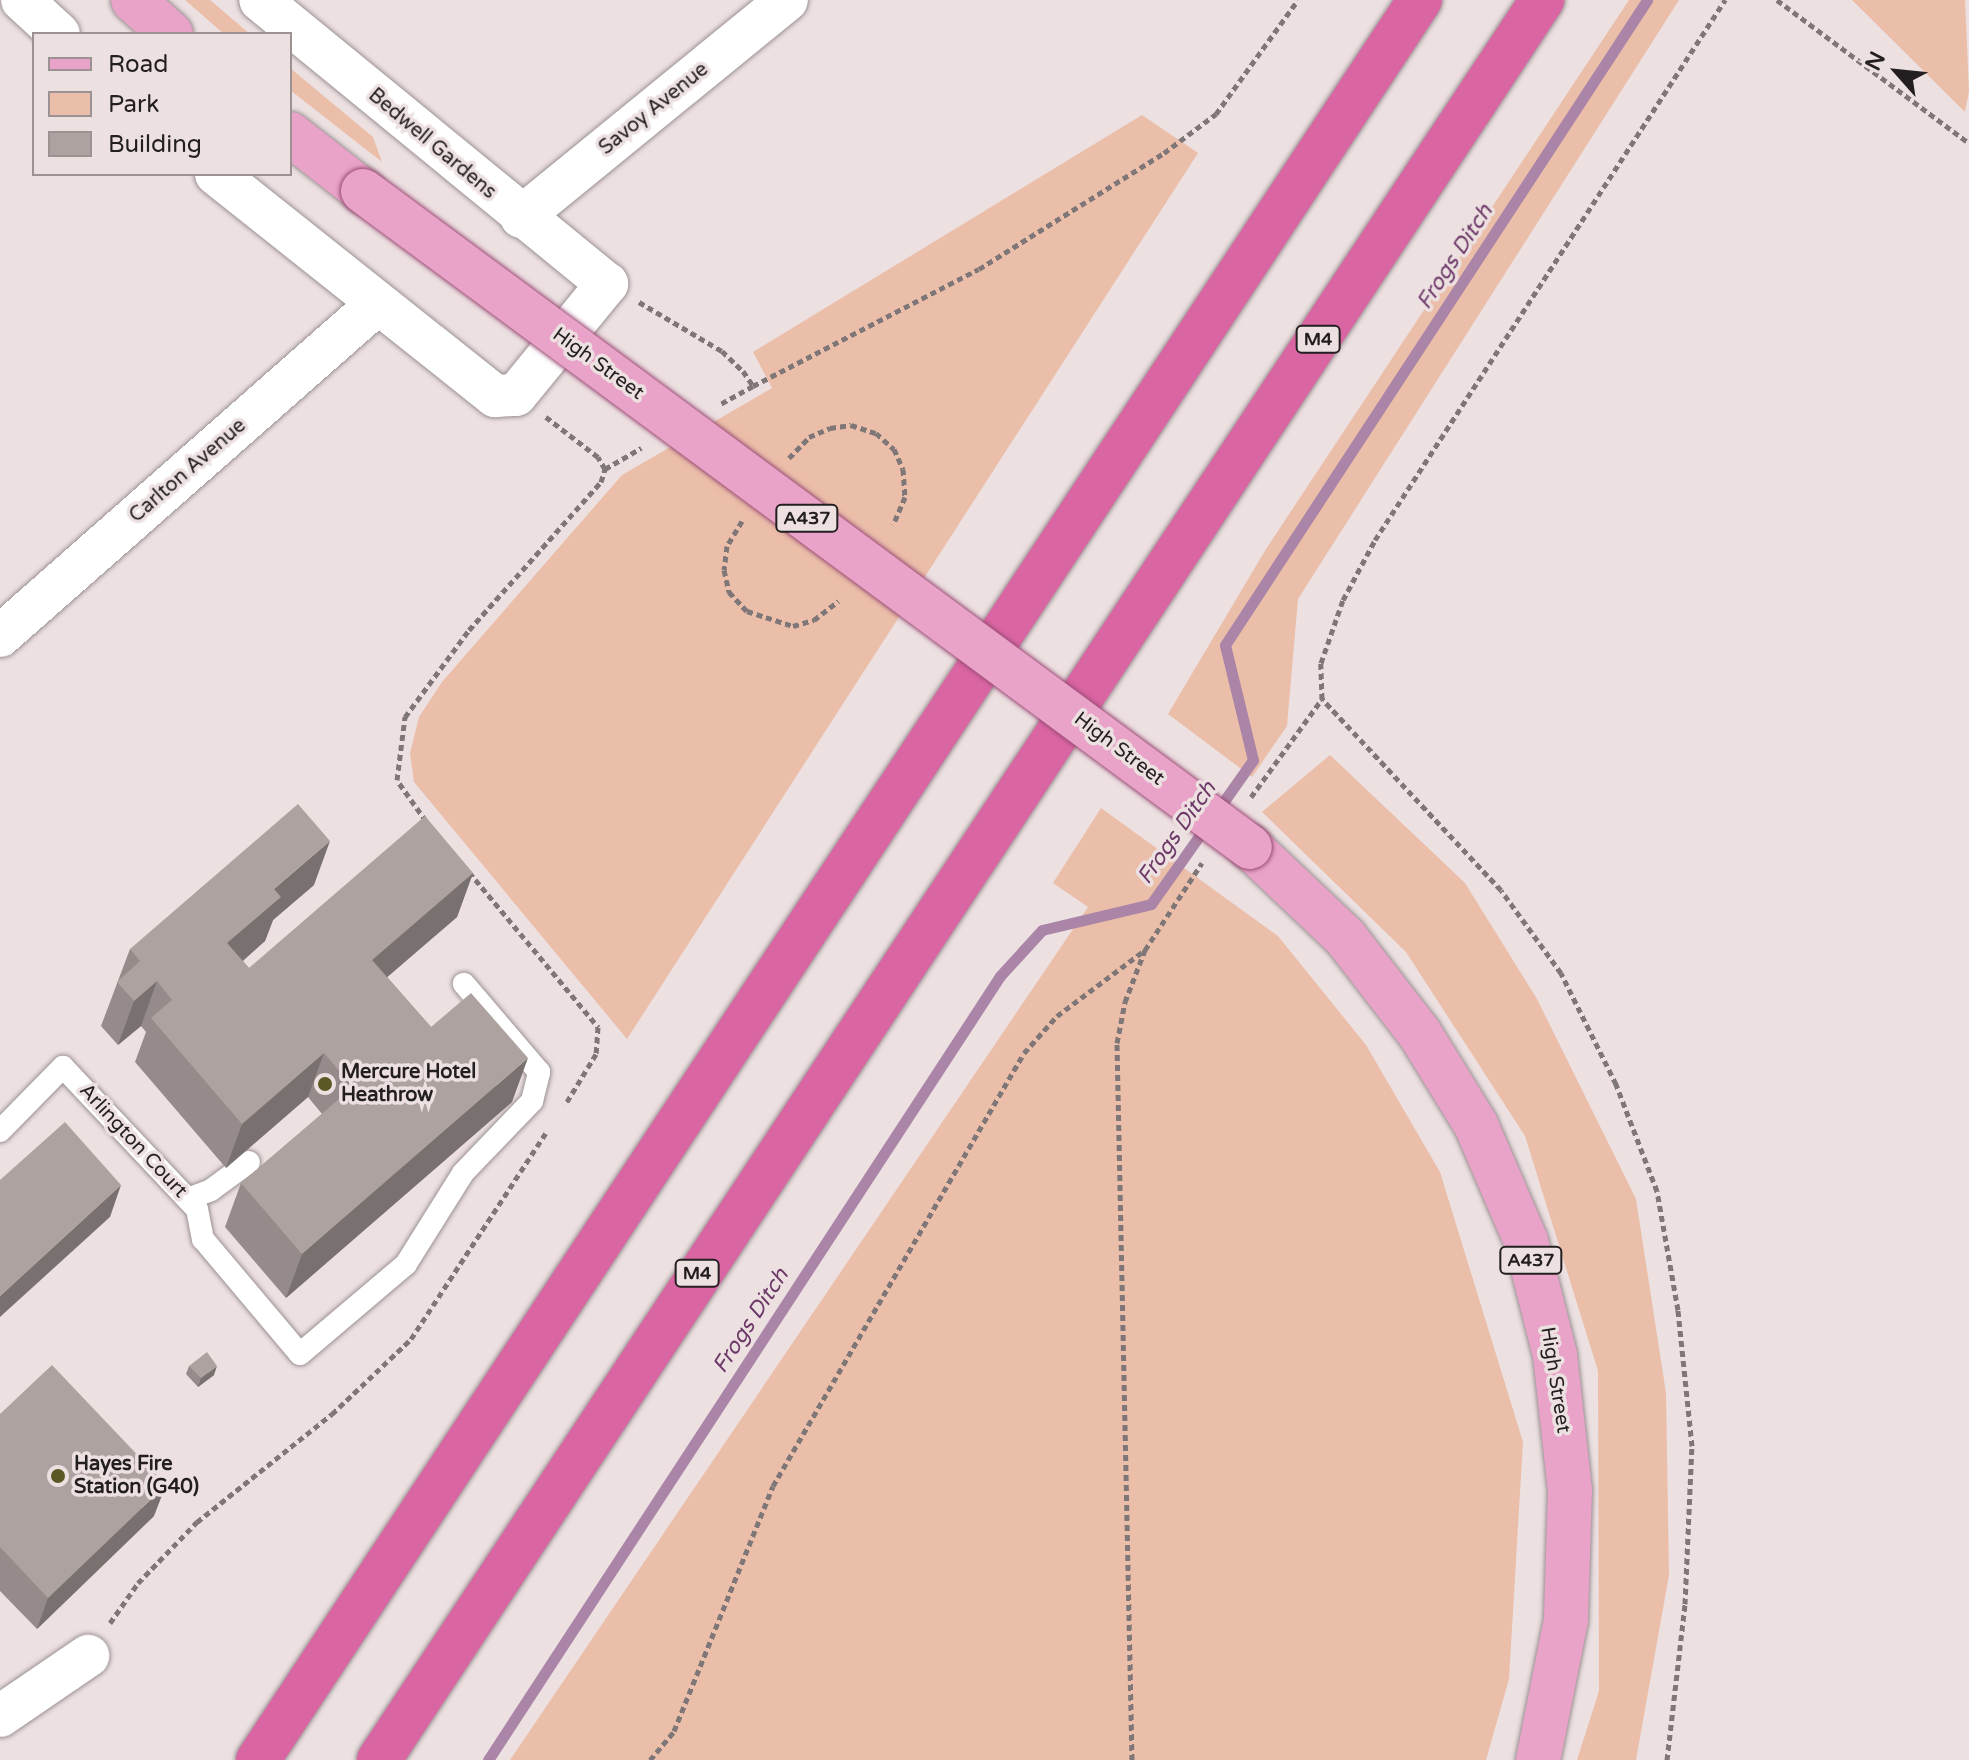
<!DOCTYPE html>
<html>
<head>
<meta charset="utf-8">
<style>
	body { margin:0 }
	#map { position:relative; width:1969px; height:1760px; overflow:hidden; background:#ece0e1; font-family:"Varela Round",sans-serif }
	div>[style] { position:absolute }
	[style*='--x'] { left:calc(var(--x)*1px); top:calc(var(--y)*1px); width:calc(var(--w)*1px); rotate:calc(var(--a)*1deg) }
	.green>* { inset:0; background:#ebbea9 }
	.stream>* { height:11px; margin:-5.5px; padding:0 5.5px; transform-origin:5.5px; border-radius:5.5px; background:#ab85a7 }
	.path>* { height:5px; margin-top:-2.5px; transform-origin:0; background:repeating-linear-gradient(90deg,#7f7677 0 6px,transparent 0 10px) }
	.roads { filter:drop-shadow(0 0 2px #9c9193) drop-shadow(0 0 2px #9c9193) }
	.lane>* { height:22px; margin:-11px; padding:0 11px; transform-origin:11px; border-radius:11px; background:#fff }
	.street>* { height:42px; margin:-21px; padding:0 21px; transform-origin:21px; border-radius:21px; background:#fff }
	.primary>* { height:44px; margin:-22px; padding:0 22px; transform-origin:22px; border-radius:22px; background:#e9a3c8 }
	.highway>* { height:44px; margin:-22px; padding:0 22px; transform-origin:22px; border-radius:22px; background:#da65a3 }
	.bridges { filter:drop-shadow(0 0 2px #9a4c75) drop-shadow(0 0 2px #9a4c75) }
	.primary-bridge>* { height:44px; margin:-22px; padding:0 22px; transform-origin:22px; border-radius:22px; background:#e9a3c8 }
	.wall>* { inset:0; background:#958b8a }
	.shaded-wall>* { inset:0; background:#797170 }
	.building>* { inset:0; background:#ada2a0 }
	.dots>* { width:22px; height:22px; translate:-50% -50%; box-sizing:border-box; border:4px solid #ece0e1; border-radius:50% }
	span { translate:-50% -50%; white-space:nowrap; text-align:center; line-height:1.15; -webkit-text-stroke:7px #ece0e1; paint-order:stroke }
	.shield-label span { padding:2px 6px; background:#ece0e1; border:2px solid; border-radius:6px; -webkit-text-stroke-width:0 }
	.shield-label { font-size:18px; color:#231e1f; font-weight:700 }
	.street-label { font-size:20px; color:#231e1f }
	.poi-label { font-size:20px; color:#231e1f; font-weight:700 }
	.left { translate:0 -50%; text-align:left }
	.water-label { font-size:22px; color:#6c3968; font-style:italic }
	.legend { position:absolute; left:32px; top:32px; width:260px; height:144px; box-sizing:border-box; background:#ece0e1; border:2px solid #9c9293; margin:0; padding:10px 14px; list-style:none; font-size:24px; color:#231e1f }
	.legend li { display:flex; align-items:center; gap:16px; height:40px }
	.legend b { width:40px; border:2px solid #9c9293 }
	.north { position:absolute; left:1857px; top:32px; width:80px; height:80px; -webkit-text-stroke:6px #ece0e1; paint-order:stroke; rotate:297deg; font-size:22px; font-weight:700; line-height:32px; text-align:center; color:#231e1f }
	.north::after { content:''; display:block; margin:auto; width:28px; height:36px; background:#231e1f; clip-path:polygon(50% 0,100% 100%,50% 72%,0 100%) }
</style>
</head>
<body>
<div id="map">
	<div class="green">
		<i style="clip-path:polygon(185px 0,210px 0,250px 34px,224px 34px)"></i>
		<i style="clip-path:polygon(1629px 0,1679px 0,1298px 599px,1287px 726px,1252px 777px,1168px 714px,1266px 549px)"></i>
		<i style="clip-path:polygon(1852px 0,1965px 0,1969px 91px,1965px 112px)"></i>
		<i style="clip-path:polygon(290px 68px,373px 137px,382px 162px,290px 90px)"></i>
		<i style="clip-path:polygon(1142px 115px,1198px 153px,627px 1039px,414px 782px,410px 753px,419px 717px,442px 682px,622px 475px,772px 388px,753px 352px)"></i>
		<i style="clip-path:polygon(1330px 755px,1465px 883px,1537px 999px,1636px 1199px,1666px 1393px,1669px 1575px,1636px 1760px,1577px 1760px,1599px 1691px,1598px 1371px,1525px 1136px,1406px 952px,1262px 812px)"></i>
		<i style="clip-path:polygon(1101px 808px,1278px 936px,1366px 1045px,1440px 1172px,1523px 1442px,1509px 1679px,1486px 1760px,510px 1760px,1088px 907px,1053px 883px)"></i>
	</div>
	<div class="stream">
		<i style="--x:1217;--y:811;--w:62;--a:-54.8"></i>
		<i style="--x:1253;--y:760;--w:118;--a:-103.7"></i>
		<i style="--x:1225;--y:645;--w:771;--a:-56.8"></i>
		<i style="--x:488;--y:1760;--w:936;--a:-56.85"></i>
		<i style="--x:1000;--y:976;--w:62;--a:-47.6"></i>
		<i style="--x:1042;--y:930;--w:112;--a:-13.4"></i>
		<i style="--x:1151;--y:904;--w:97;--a:-54.7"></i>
	</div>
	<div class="path">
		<i style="--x:1777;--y:0;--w:239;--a:36.7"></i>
		<i style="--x:639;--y:302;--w:96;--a:30.6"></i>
		<i style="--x:722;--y:351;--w:29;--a:44"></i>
		<i style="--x:743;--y:371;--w:18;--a:56"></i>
		<i style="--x:753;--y:386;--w:39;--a:151"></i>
		<i style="--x:753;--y:386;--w:254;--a:-27.4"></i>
		<i style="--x:979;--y:269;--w:218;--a:-32.1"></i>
		<i style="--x:1164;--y:153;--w:65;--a:-36.9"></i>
		<i style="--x:1216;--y:114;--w:140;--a:-54.3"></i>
		<i style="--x:789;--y:458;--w:29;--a:-46"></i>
		<i style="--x:809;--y:437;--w:23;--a:-23"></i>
		<i style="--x:830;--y:428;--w:21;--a:-8"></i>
		<i style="--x:851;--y:425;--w:26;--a:18"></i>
		<i style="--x:876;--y:433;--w:24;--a:42"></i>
		<i style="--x:894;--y:449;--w:22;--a:66"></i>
		<i style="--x:903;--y:469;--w:28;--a:86"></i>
		<i style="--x:905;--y:497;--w:30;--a:113"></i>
		<i style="--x:605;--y:469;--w:42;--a:-30.3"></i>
		<i style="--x:742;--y:521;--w:29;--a:121"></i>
		<i style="--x:727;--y:546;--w:24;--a:97"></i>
		<i style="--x:724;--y:570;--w:23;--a:77"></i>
		<i style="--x:729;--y:592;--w:26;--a:47"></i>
		<i style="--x:747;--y:611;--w:48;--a:18.1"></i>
		<i style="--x:793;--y:626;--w:22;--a:-16"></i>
		<i style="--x:814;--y:620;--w:31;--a:-38"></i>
		<i style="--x:1251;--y:797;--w:121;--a:-54.1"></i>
		<i style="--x:426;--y:821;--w:50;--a:-125.3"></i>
		<i style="--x:397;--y:780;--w:64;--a:-82.8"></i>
		<i style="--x:405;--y:717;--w:108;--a:-53.7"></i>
		<i style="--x:469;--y:630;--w:198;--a:-48.3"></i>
		<i style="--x:601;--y:482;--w:14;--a:-73"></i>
		<i style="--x:605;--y:469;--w:14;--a:-120"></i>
		<i style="--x:598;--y:457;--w:66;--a:-142.4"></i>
		<i style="--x:469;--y:872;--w:202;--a:50.2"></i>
		<i style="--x:598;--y:1027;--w:27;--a:94"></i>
		<i style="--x:596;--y:1054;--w:60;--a:121.3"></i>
		<i style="--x:110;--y:1623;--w:49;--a:-55"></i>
		<i style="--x:138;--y:1583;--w:85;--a:-46"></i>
		<i style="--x:197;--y:1522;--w:173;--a:-38.7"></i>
		<i style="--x:332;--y:1414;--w:109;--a:-43.5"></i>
		<i style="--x:411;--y:1339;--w:246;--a:-56.8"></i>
		<i style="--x:650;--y:1760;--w:38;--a:-50"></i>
		<i style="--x:674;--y:1731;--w:264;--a:-68"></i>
		<i style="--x:773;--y:1486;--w:500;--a:-59.9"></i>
		<i style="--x:1024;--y:1053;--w:50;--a:-48.3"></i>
		<i style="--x:1057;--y:1016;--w:110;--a:-36.9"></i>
		<i style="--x:1132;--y:1760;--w:717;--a:-91.2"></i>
		<i style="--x:1117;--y:1043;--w:42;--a:-79"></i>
		<i style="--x:1125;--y:1002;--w:56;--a:-69"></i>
		<i style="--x:1145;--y:950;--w:104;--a:-56.8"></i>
		<i style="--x:1667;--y:1760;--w:157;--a:-83.4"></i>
		<i style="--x:1685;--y:1604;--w:158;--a:-87.5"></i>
		<i style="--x:1692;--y:1446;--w:137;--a:-95.9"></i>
		<i style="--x:1678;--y:1310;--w:121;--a:-100"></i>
		<i style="--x:1657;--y:1191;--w:115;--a:-111"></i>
		<i style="--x:1616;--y:1084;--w:124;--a:-116.4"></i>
		<i style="--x:1561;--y:973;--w:102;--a:-125.9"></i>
		<i style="--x:1501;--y:890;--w:262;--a:-133.1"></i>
		<i style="--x:1322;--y:699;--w:36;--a:-92"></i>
		<i style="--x:1321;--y:663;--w:67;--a:-70.8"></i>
		<i style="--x:1343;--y:600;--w:68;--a:-61.9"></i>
		<i style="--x:1375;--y:540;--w:644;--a:-57.05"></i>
	</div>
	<div class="roads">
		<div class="lane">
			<i style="--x:0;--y:1131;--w:90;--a:-45.5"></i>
			<i style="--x:63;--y:1067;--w:195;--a:46.7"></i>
			<i style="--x:197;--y:1209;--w:31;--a:79"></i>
			<i style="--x:203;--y:1239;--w:150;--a:49.9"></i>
			<i style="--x:300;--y:1354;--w:139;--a:-40.3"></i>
			<i style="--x:406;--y:1264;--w:107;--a:-57.9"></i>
			<i style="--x:463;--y:1173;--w:100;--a:-46.2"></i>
			<i style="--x:532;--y:1101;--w:30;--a:-76"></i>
			<i style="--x:539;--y:1072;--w:116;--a:-130.4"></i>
			<i style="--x:188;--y:1199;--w:25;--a:-21"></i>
			<i style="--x:211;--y:1190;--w:47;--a:-36.4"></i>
		</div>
		<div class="street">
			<i style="--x:22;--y:0;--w:50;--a:42.6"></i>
			<i style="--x:216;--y:174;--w:357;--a:38.5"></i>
			<i style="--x:495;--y:396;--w:21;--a:-3"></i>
			<i style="--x:516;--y:395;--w:144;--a:-50.7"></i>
			<i style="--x:607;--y:284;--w:448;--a:-140.7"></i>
			<i style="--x:521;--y:217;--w:343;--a:-39.2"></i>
			<i style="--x:0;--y:636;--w:501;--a:-41.36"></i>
			<i style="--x:0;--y:1716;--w:107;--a:-34.3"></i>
		</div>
		<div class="primary">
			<i style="--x:133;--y:0;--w:51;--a:41.8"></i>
			<i style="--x:290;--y:134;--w:93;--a:38"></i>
			<i style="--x:1250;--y:847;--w:131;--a:43.5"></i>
			<i style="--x:1345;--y:937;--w:123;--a:52.3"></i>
			<i style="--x:1420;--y:1034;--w:107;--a:58.4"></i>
			<i style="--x:1476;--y:1125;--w:126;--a:66.7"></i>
			<i style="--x:1526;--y:1241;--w:118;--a:75.7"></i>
			<i style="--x:1555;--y:1355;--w:136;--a:83.7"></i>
			<i style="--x:1570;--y:1490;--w:130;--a:91.8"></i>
			<i style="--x:1566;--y:1620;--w:143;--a:101.3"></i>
		</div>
		<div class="highway">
			<i style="--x:258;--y:1760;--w:2109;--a:-56.57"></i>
			<i style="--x:379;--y:1760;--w:2110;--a:-56.54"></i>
		</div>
	</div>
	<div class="bridges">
		<div class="primary-bridge">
			<i style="--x:363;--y:191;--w:1103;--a:36.49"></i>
		</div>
	</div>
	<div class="wall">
		<i style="clip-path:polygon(473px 873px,457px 917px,387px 977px,431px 1027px,512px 1102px,286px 1298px,225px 1227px,241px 1183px,322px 1114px,308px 1097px,226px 1168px,135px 1062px,146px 1032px,141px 1026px,118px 1045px,101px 1026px,130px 949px,314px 885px,273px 920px,265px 941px,243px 961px,249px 968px)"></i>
		<i style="clip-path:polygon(189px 1366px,214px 1375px,198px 1387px,186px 1374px)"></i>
		<i style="clip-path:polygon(0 1414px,154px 1516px,37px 1629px,0 1591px)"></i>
	</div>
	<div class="shaded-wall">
		<i style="clip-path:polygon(330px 841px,314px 885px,273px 920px,265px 941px,211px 988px,227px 943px,274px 889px)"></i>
		<i style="clip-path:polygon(473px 873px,457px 917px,356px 1004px,372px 960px)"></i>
		<i style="clip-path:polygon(157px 981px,141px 1026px,118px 1045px,134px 1001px)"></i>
		<i style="clip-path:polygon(324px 1053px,308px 1097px,226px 1168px,242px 1124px)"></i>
		<i style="clip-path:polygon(528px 1058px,512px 1102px,286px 1298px,302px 1254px)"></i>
		<i style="clip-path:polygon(121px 1185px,110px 1217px,0 1317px,0 1296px)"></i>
		<i style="clip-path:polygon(217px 1366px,214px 1375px,198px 1387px,201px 1378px)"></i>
		<i style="clip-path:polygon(166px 1485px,154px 1516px,37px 1629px,48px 1598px)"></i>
	</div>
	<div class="building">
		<i style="clip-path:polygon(298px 804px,330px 841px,274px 889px,281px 897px,227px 943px,249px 968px,425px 816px,473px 873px,372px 960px,431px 1027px,471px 993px,528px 1058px,302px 1254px,241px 1183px,353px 1087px,324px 1053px,242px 1124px,151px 1018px,172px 1000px,157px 981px,134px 1001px,117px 982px,140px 961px,130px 949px)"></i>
		<i style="clip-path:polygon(65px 1122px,121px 1185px,0 1296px,0 1180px)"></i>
		<i style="clip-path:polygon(207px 1352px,217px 1366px,201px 1378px,189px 1366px)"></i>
		<i style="clip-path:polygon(52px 1365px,166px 1485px,48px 1598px,0 1547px,0 1414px)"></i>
	</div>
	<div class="dots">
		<i style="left:325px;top:1084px;background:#5b5825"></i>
		<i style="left:58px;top:1476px;background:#5b5825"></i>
	</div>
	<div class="shield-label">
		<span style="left:1318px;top:339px">M4</span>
		<span style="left:807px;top:518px">A437</span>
		<span style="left:1531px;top:1260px">A437</span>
		<span style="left:697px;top:1273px">M4</span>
	</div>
	<div class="street-label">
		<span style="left:654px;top:109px;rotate:-39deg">Savoy Avenue</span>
		<span style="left:432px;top:144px;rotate:40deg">Bedwell Gardens</span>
		<span style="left:598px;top:364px;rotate:36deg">High Street</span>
		<span style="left:188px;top:471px;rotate:-41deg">Carlton Avenue</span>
		<span style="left:1119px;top:749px;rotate:37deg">High Street</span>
		<span style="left:133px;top:1141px;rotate:47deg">Arlington Court</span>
		<span style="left:1555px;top:1380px;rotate:81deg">High Street</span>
	</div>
	<div class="poi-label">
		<span class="left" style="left:341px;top:1084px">Mercure Hotel<br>Heathrow</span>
		<span class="left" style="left:74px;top:1476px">Hayes Fire<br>Station (G40)</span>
	</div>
	<div class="water-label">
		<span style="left:1455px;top:257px;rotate:-57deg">Frogs Ditch</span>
		<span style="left:1177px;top:833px;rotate:-55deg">Frogs Ditch</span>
		<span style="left:751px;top:1321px;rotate:-57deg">Frogs Ditch</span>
	</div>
	<ul class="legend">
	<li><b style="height:10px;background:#e9a3c8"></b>Road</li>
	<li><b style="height:22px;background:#ebbea9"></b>Park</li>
	<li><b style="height:22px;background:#ada2a0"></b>Building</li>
	</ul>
	<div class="north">N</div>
</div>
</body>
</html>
